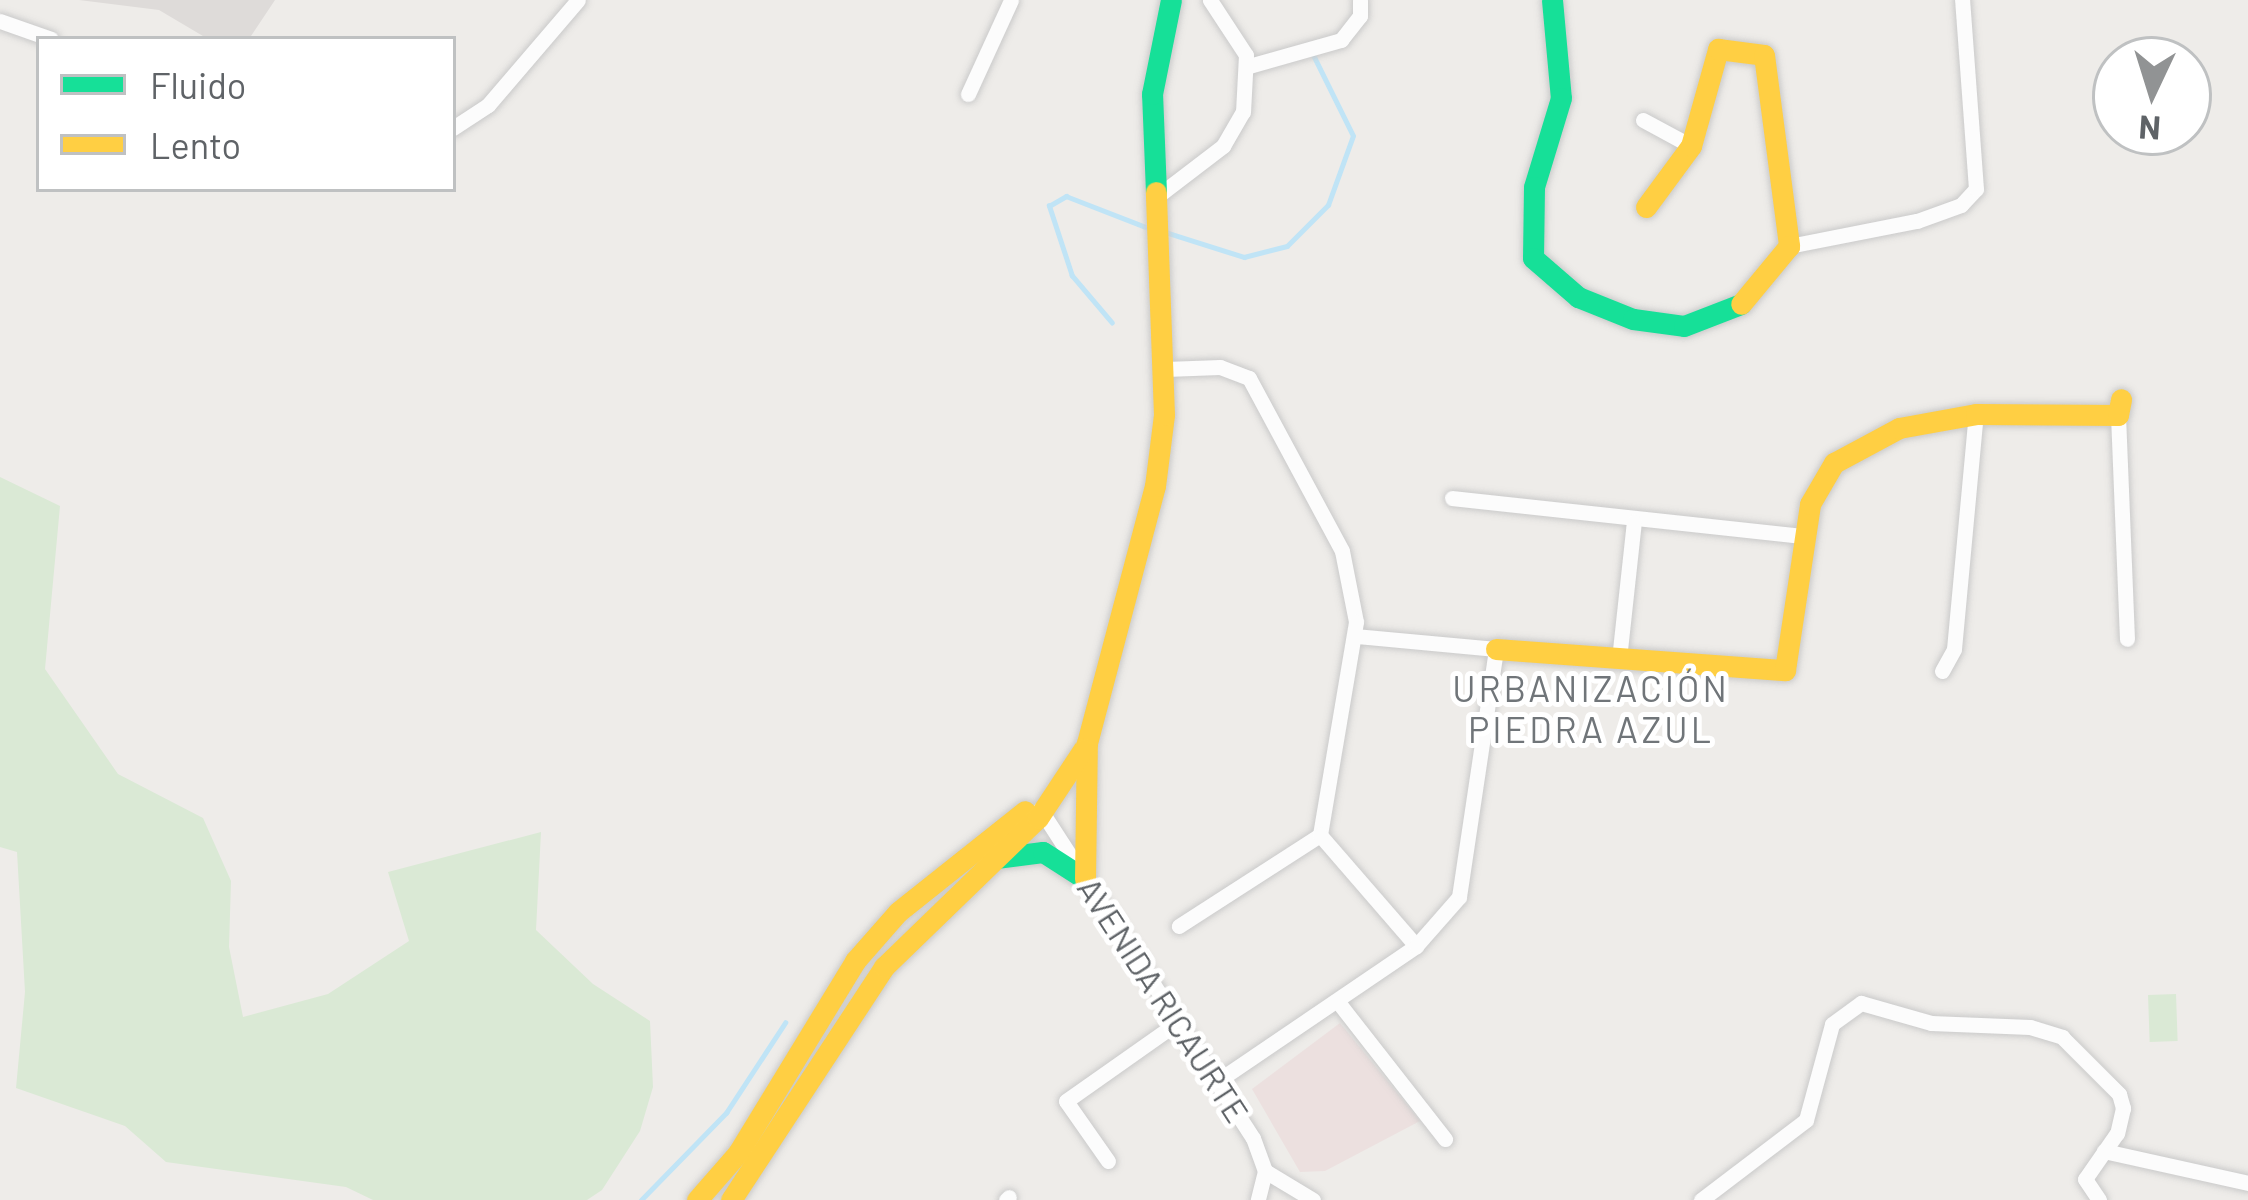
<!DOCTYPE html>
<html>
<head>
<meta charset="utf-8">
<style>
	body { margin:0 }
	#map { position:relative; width:2248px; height:1200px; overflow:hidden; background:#eeece9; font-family:Barlow,sans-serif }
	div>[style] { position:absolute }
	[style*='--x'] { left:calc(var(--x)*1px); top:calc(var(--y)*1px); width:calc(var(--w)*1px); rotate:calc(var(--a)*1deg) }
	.industrial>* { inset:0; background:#dedbd9 }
	.medical>* { inset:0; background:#ece0df }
	.green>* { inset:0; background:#dae9d5; transform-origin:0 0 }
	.stream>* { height:4.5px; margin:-2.25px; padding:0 2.25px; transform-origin:2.25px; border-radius:2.25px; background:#c0e4f6 }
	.roads { filter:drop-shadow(0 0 3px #cacaca) drop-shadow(0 0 3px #cacaca) }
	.street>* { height:15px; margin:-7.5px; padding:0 7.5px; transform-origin:7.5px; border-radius:7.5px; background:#fcfcfc }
	.fast>* { height:21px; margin:-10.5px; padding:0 10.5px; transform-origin:10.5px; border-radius:10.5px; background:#16e098 }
	.slow>* { height:21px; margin:-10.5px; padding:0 10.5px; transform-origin:10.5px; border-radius:10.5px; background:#ffcf43 }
	span { translate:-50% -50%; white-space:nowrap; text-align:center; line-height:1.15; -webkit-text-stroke:10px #fff; paint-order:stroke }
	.street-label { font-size:33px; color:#5f6367 }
	.neighbourhood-label { font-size:36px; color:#707579; letter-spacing:3px }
	.legend { position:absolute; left:36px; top:36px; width:420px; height:156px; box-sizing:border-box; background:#fff; border:3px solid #bfc1c2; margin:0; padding:15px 21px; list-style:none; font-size:36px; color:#5f6367 }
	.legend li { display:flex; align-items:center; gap:24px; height:60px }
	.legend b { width:60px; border:3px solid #bfc1c2 }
	.north { position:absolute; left:2092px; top:36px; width:120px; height:120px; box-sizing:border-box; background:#fff; border:3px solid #bfc1c2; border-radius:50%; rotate:184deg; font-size:33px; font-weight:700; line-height:48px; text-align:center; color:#5f6367 }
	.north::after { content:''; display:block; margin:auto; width:42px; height:54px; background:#919394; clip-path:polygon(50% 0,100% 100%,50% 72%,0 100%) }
</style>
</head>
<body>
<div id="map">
	<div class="industrial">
		<i style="clip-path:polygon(79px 0,275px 0,249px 39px,208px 39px,159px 10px)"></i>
	</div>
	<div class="medical">
		<i style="clip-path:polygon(1340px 1023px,1420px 1121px,1325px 1171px,1300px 1172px,1252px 1089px)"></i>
	</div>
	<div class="green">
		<i style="clip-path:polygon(0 477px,60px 506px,45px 669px,118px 774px,203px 818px,231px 881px,229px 947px,243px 1017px,328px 994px,409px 941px,388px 872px,541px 832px,536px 930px,593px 984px,650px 1021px,653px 1087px,640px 1131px,602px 1190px,587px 1200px,373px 1200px,346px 1187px,166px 1162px,125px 1126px,16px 1088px,25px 992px,17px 852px,0 847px)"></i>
		<i style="left:2176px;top:994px;width:47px;height:28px;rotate:88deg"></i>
	</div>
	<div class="stream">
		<i style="--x:1168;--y:233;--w:80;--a:17.5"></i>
		<i style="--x:1244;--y:257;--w:44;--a:-14.3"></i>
		<i style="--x:1287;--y:246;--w:58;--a:-45"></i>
		<i style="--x:1328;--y:205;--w:73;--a:-70.1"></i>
		<i style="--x:1353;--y:136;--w:93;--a:-116.3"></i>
		<i style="--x:1112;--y:323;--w:62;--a:-130.4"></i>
		<i style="--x:1072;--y:276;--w:74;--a:-108.2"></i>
		<i style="--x:1049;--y:206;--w:20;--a:-30"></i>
		<i style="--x:1066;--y:196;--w:91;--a:21.2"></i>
		<i style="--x:641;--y:1200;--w:122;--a:-45.7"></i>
		<i style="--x:726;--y:1113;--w:108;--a:-56.8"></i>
	</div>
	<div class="roads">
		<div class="street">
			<i style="--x:0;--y:21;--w:54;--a:19.4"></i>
			<i style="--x:1249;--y:66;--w:96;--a:-15.8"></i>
			<i style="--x:1341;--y:40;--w:31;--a:-52"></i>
			<i style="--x:1360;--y:16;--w:16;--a:-90"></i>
			<i style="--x:968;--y:94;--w:103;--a:-65.4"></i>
			<i style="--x:1643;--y:120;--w:55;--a:28.4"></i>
			<i style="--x:453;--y:128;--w:42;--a:-33.3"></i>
			<i style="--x:488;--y:105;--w:138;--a:-49.4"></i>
			<i style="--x:1155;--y:198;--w:86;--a:-37.4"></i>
			<i style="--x:1223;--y:146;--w:39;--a:-60"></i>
			<i style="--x:1243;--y:112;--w:57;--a:-87"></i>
			<i style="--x:1246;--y:55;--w:66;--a:-123.2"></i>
			<i style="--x:1789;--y:246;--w:130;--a:-11.1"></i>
			<i style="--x:1917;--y:221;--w:47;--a:-20"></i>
			<i style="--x:1961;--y:205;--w:22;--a:-47"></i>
			<i style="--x:1976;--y:189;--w:190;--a:-94.2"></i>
			<i style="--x:1165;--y:369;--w:55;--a:-2.1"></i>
			<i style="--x:1220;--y:367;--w:31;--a:21"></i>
			<i style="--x:1249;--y:378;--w:196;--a:61.7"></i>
			<i style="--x:1342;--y:551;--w:72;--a:78.8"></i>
			<i style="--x:1356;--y:622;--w:216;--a:99.6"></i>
			<i style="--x:1320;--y:835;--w:168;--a:147.2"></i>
			<i style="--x:2118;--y:415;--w:224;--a:87.7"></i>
			<i style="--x:1452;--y:498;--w:352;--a:6.2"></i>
			<i style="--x:1619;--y:659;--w:138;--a:-83.8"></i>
			<i style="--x:1942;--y:671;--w:25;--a:-61"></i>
			<i style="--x:1954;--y:649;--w:236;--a:-84.7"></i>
			<i style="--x:1040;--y:809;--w:392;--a:57.1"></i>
			<i style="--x:1253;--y:1138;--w:35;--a:70"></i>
			<i style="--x:1265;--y:1171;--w:30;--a:104"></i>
			<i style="--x:1320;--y:835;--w:147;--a:49.1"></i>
			<i style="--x:1338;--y:1002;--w:174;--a:52"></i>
			<i style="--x:1219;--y:1080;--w:238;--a:-34.2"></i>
			<i style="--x:1416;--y:946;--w:65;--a:-48.7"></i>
			<i style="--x:1459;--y:897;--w:251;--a:-81.5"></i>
			<i style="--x:1496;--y:649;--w:142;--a:-174.7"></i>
			<i style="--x:2104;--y:1151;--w:148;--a:12.5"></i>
			<i style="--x:1108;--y:1161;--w:73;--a:-125"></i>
			<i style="--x:1066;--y:1101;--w:137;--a:-35.2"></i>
			<i style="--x:1265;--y:1171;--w:56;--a:31.1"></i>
			<i style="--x:1006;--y:1200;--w:4;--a:-45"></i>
			<i style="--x:1701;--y:1200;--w:132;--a:-37.3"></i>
			<i style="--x:1806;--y:1120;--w:99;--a:-74.8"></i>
			<i style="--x:1832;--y:1024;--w:36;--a:-36"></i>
			<i style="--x:1861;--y:1003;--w:73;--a:15.9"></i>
			<i style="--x:1931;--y:1023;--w:99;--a:2.3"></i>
			<i style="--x:2030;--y:1027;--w:34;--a:17"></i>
			<i style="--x:2062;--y:1037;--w:81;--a:45"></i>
			<i style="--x:2119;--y:1094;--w:15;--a:74"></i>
			<i style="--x:2123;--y:1108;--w:26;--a:103"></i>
			<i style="--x:2117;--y:1133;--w:56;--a:124.8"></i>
			<i style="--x:2085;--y:1179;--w:25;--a:56"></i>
		</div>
		<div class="fast">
			<i style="--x:1552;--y:0;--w:98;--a:84.8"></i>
			<i style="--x:1561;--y:98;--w:93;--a:106.9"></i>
			<i style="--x:1534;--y:187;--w:71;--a:90.8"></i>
			<i style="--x:1533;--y:258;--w:60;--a:40.9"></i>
			<i style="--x:1578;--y:297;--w:59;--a:21.8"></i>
			<i style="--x:1633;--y:319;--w:51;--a:7.8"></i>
			<i style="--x:1684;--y:326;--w:61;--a:-21.1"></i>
			<i style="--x:1156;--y:192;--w:98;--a:-92.3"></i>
			<i style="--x:1152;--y:94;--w:96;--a:-78.6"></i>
			<i style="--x:996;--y:858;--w:47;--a:-7.3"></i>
			<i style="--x:1043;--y:852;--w:50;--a:32.7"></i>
		</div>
		<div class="slow">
			<i style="--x:1646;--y:207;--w:76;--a:-53.6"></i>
			<i style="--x:1691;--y:146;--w:101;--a:-74.4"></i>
			<i style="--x:1718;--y:49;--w:46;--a:7.4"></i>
			<i style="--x:1764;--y:55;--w:193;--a:82.5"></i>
			<i style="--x:1789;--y:246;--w:75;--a:129.6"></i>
			<i style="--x:1496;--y:649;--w:290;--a:4.2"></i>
			<i style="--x:1785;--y:670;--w:168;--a:-81.4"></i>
			<i style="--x:1810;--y:504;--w:48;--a:-59.7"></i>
			<i style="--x:1834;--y:463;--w:74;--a:-28.3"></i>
			<i style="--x:1899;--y:428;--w:78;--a:-10.3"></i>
			<i style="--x:1976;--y:414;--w:142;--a:0.4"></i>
			<i style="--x:2118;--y:415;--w:16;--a:-79"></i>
			<i style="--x:1085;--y:879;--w:136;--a:-89.2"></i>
			<i style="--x:1087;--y:743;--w:266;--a:-75.2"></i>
			<i style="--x:1155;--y:486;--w:72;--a:-82.8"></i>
			<i style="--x:1164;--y:415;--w:223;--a:-92.1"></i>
			<i style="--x:697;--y:1200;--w:62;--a:-48.9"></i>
			<i style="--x:738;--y:1153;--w:225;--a:-58.6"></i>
			<i style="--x:855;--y:961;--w:65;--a:-48.7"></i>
			<i style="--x:898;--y:912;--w:162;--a:-38.5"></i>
			<i style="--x:731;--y:1200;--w:279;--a:-56.7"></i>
			<i style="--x:884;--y:967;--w:214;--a:-44.1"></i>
			<i style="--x:1038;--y:818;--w:82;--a:-56.5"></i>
		</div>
	</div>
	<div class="street-label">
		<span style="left:1163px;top:1000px;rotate:57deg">AVENIDA RICAURTE</span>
	</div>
	<div class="neighbourhood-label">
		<span style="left:1591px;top:708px">URBANIZACIÓN<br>PIEDRA AZUL</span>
	</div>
	<ul class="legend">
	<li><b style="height:15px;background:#16e098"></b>Fluido</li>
	<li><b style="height:15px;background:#ffcf43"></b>Lento</li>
	</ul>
	<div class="north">N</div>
</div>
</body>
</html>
